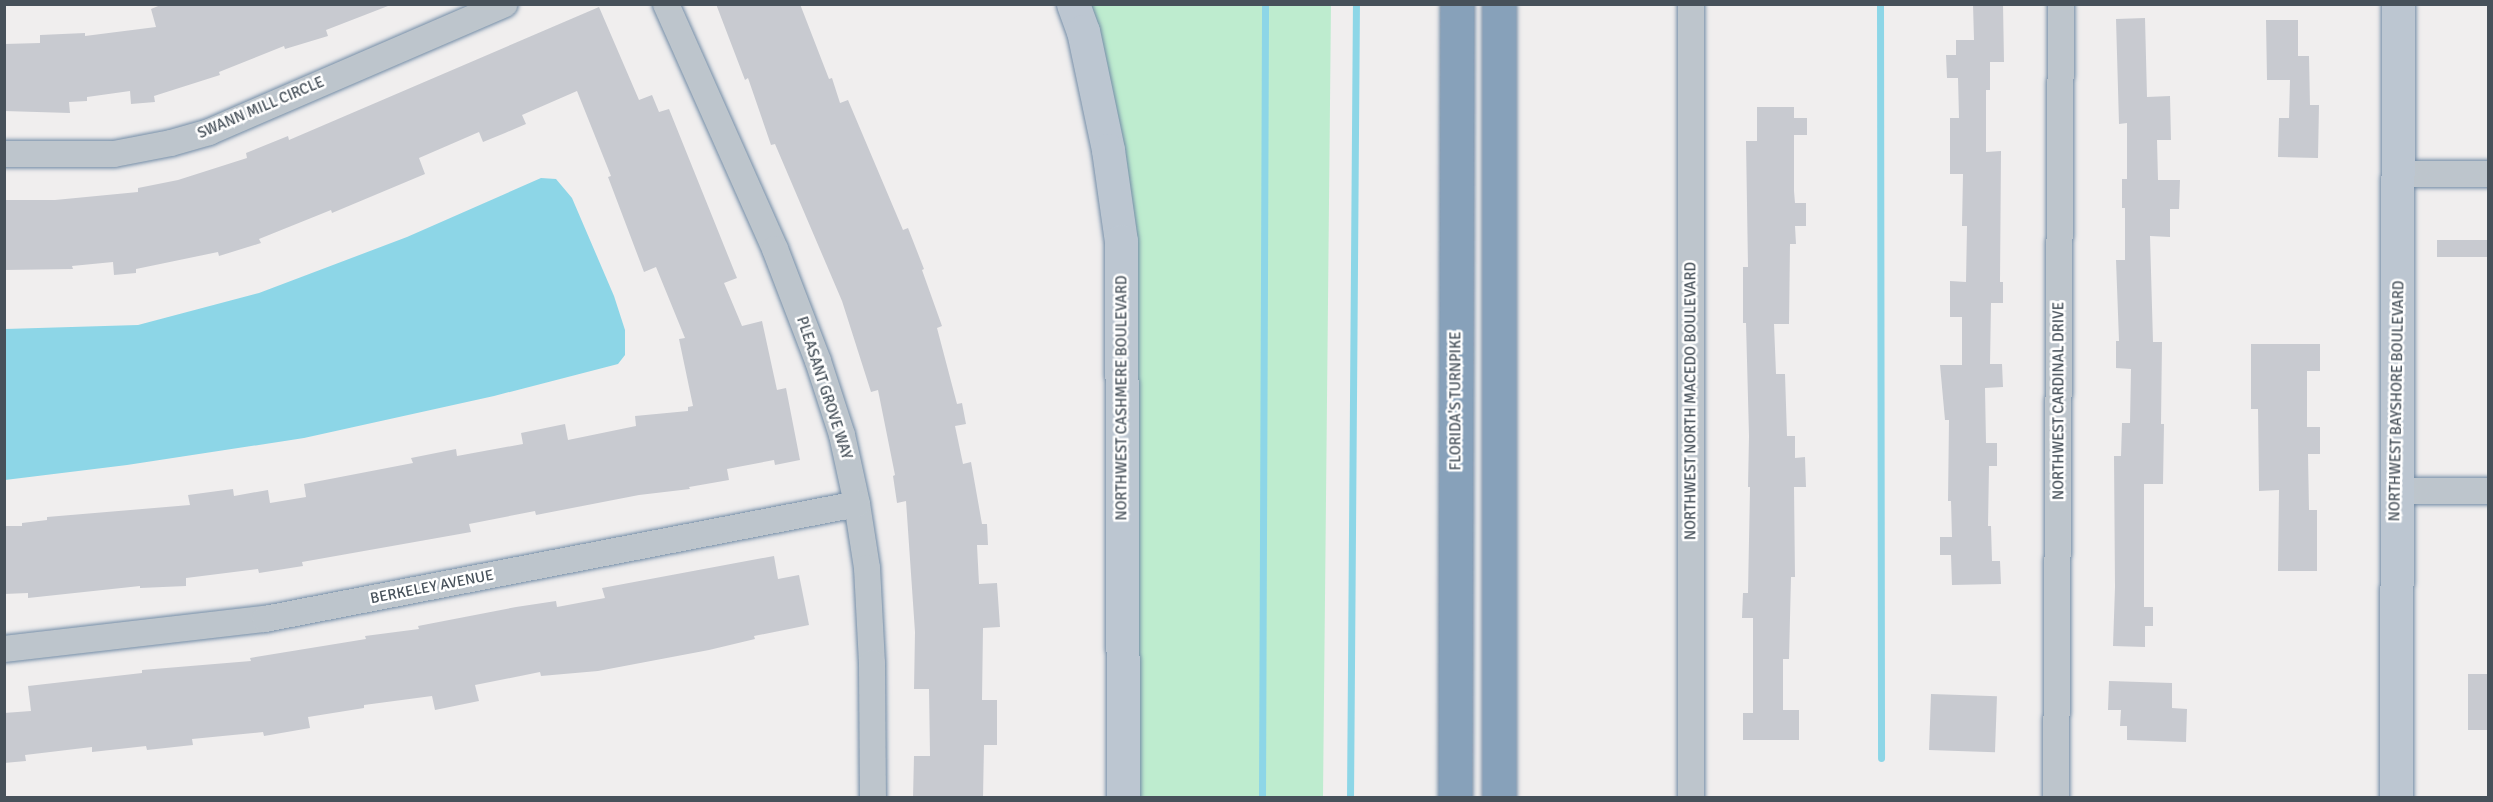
<!DOCTYPE html>
<html>
<head>
<meta charset="utf-8">
<style>
	body { margin:0 }
	#map { position:relative; width:2493px; height:802px; overflow:hidden; background:#f0eeee; font-family:Signika,sans-serif }
	div>[style] { position:absolute }
	[style*='--x'] { left:calc(var(--x)*1px); top:calc(var(--y)*1px); width:calc(var(--w)*1px); rotate:calc(var(--a)*1deg) }
	.green>* { inset:0; background:#beeccf }
	.water>* { inset:0; background:#8dd6e7 }
	.stream>* { height:7px; margin:-3.5px; padding:0 3.5px; transform-origin:3.5px; border-radius:3.5px; background:#8dd6e7 }
	.building>* { inset:0; background:#c8cad0; transform-origin:0 0 }
	.roads { filter:drop-shadow(0 0 2px #738ca6) drop-shadow(0 0 2px #738ca6) }
	.street>* { height:26px; margin:-13px; padding:0 13px; transform-origin:13px; border-radius:13px; background:#bdc5cc }
	.secondary>* { height:33px; margin:-16.5px; padding:0 16.5px; transform-origin:16.5px; border-radius:16.5px; background:#bcc6d1 }
	.highway>* { height:33px; margin:-16.5px; padding:0 16.5px; transform-origin:16.5px; border-radius:16.5px; background:#87a1ba }
	span { translate:-50% -50%; white-space:nowrap; text-align:center; line-height:1.15; -webkit-text-stroke:5px #fff; paint-order:stroke }
	.street-label { font-size:15px; color:#47515a }
	.frame { position:absolute; inset:0; border:6px solid #47515a; pointer-events:none }
</style>
</head>
<body>
<div id="map">
	<div class="green">
		<i style="clip-path:polygon(1086px 5px,1331px 5px,1323px 797px,1135px 797px,1133px 241px)"></i>
	</div>
	<div class="water">
		<i style="clip-path:polygon(541px 178px,556px 179px,572px 198px,614px 296px,625px 330px,625px 355px,618px 364px,494px 396px,304px 438px,127px 465px,5px 480px,5px 329px,138px 325px,259px 293px,407px 237px)"></i>
	</div>
	<div class="stream">
		<i style="--x:1880;--y:4;--w:754;--a:89.92"></i>
		<i style="--x:1262;--y:798;--w:794;--a:-89.78"></i>
		<i style="--x:1350;--y:798;--w:794;--a:-89.57"></i>
	</div>
	<div class="building">
		<i style="clip-path:polygon(163px 4px,388px 4px,388px 6px,326px 30px,328px 36px,285px 49px,284px 46px,219px 72px,220px 75px,154px 96px,155px 102px,131px 104px,130px 91px,87px 97px,87px 101px,69px 102px,70px 113px,4px 111px,4px 44px,40px 43px,40px 35px,85px 33px,85px 36px,156px 27px,151px 9px)"></i>
		<i style="clip-path:polygon(716px 4px,800px 4px,829px 79px,832px 78px,840px 103px,848px 100px,903px 230px,908px 228px,924px 269px,922px 270px,942px 326px,937px 328px,957px 404px,962px 403px,966px 424px,955px 426px,963px 464px,971px 462px,982px 524px,987px 524px,988px 545px,977px 545px,979px 584px,997px 583px,1000px 627px,983px 628px,982px 700px,997px 700px,997px 745px,984px 745px,983px 798px,913px 798px,914px 756px,930px 756px,929px 689px,914px 689px,915px 632px,906px 501px,897px 503px,893px 476px,895px 475px,878px 390px,871px 392px,842px 301px,775px 144px,771px 145px,748px 78px,745px 80px)"></i>
		<i style="clip-path:polygon(1973px 4px,2003px 4px,2004px 62px,1990px 62px,1990px 90px,1986px 90px,1986px 152px,2001px 151px,2000px 282px,2003px 282px,2003px 303px,1991px 303px,1990px 364px,2002px 364px,2003px 387px,1985px 388px,1986px 443px,1997px 443px,1997px 466px,1989px 466px,1988px 526px,1991px 526px,1992px 561px,2000px 561px,2001px 584px,1952px 585px,1951px 555px,1940px 555px,1940px 537px,1952px 537px,1951px 501px,1948px 501px,1949px 420px,1945px 420px,1940px 365px,1962px 365px,1962px 317px,1950px 317px,1950px 281px,1966px 282px,1967px 226px,1962px 226px,1963px 174px,1950px 174px,1950px 118px,1959px 118px,1958px 78px,1947px 78px,1946px 55px,1956px 55px,1956px 40px,1974px 40px)"></i>
		<i style="clip-path:polygon(599px 7px,639px 100px,652px 95px,659px 112px,669px 109px,737px 278px,724px 283px,742px 326px,762px 321px,777px 390px,786px 388px,800px 460px,775px 465px,774px 460px,727px 469px,729px 480px,689px 487px,690px 489px,639px 495px,536px 515px,535px 511px,469px 524px,471px 532px,302px 562px,303px 566px,259px 573px,258px 569px,186px 578px,186px 586px,140px 588px,140px 586px,28px 598px,28px 593px,4px 594px,4px 526px,22px 526px,22px 523px,47px 520px,47px 517px,190px 505px,188px 495px,233px 489px,234px 496px,268px 490px,270px 503px,306px 497px,304px 484px,413px 463px,411px 458px,456px 449px,457px 456px,523px 444px,521px 433px,565px 424px,568px 440px,636px 426px,635px 416px,688px 411px,688px 407px,693px 406px,679px 339px,685px 338px,656px 267px,644px 272px,608px 177px,611px 176px,577px 91px,522px 115px,526px 124px,505px 133px,483px 142px,479px 132px,419px 158px,425px 174px,332px 213px,331px 210px,259px 239px,261px 243px,219px 256px,218px 252px,136px 269px,136px 273px,114px 275px,113px 262px,72px 266px,73px 269px,4px 270px,4px 200px,55px 200px,138px 192px,138px 188px,178px 180px,247px 158px,246px 153px,288px 136px,289px 140px)"></i>
		<i style="clip-path:polygon(2145px 18px,2147px 97px,2170px 96px,2171px 140px,2157px 140px,2158px 180px,2180px 180px,2179px 209px,2170px 209px,2170px 237px,2150px 236px,2153px 342px,2162px 342px,2161px 424px,2164px 424px,2163px 484px,2144px 484px,2144px 607px,2153px 607px,2153px 626px,2145px 626px,2145px 647px,2113px 646px,2115px 587px,2114px 456px,2121px 456px,2122px 423px,2130px 423px,2131px 369px,2116px 368px,2116px 341px,2119px 341px,2116px 260px,2125px 260px,2125px 208px,2122px 208px,2122px 179px,2127px 179px,2127px 123px,2119px 124px,2116px 19px)"></i>
		<i style="clip-path:polygon(2266px 20px,2298px 20px,2298px 56px,2309px 56px,2310px 105px,2319px 105px,2318px 158px,2278px 157px,2279px 118px,2289px 118px,2290px 80px,2267px 80px)"></i>
		<i style="clip-path:polygon(1757px 107px,1794px 107px,1794px 118px,1807px 118px,1807px 135px,1794px 135px,1794px 191px,1795px 203px,1806px 203px,1806px 226px,1795px 226px,1796px 244px,1790px 244px,1789px 324px,1774px 324px,1776px 374px,1785px 374px,1787px 436px,1795px 436px,1795px 458px,1805px 457px,1806px 487px,1794px 487px,1795px 577px,1791px 577px,1789px 659px,1783px 659px,1783px 710px,1799px 710px,1799px 740px,1743px 740px,1743px 713px,1753px 713px,1753px 618px,1742px 618px,1743px 593px,1748px 593px,1750px 487px,1748px 487px,1749px 436px,1746px 323px,1743px 323px,1743px 267px,1748px 267px,1746px 141px,1757px 141px)"></i>
		<i style="left:2488px;top:240px;width:17px;height:51px;rotate:90deg"></i>
		<i style="clip-path:polygon(2251px 344px,2320px 344px,2320px 371px,2307px 371px,2307px 427px,2320px 427px,2320px 454px,2308px 454px,2309px 510px,2317px 510px,2317px 571px,2278px 571px,2279px 490px,2259px 491px,2258px 409px,2251px 409px)"></i>
		<i style="clip-path:polygon(774px 556px,778px 579px,799px 575px,809px 625px,754px 636px,755px 639px,709px 650px,598px 671px,541px 676px,540px 672px,475px 685px,479px 701px,435px 710px,432px 696px,364px 705px,364px 708px,308px 717px,310px 728px,264px 736px,263px 732px,192px 739px,193px 745px,147px 750px,146px 746px,92px 752px,92px 747px,25px 755px,26px 761px,4px 763px,4px 713px,31px 711px,28px 686px,142px 673px,142px 670px,251px 661px,250px 658px,366px 639px,365px 636px,419px 629px,418px 626px,516px 607px,556px 601px,557px 607px,605px 598px,602px 588px)"></i>
		<i style="left:2488px;top:674px;width:56px;height:20px;rotate:90deg"></i>
		<i style="clip-path:polygon(2109px 681px,2172px 683px,2172px 708px,2187px 709px,2186px 742px,2127px 740px,2127px 726px,2120px 726px,2121px 710px,2108px 710px)"></i>
		<i style="left:1931px;top:694px;width:66px;height:56px;rotate:2deg"></i>
	</div>
	<div class="roads">
		<div class="street">
			<i style="--x:666;--y:4;--w:268;--a:66"></i>
			<i style="--x:775;--y:249;--w:120;--a:69"></i>
			<i style="--x:818;--y:361;--w:78;--a:72"></i>
			<i style="--x:842;--y:435;--w:71;--a:77.7"></i>
			<i style="--x:857;--y:504;--w:65;--a:81.1"></i>
			<i style="--x:867;--y:568;--w:95;--a:87"></i>
			<i style="--x:872;--y:663;--w:135;--a:89.6"></i>
			<i style="--x:4;--y:154;--w:110;--a:0"></i>
			<i style="--x:114;--y:154;--w:58;--a:-10.9"></i>
			<i style="--x:171;--y:143;--w:40;--a:-16"></i>
			<i style="--x:209;--y:132;--w:322;--a:-23.4"></i>
			<i style="--x:2399;--y:174;--w:89;--a:0"></i>
			<i style="--x:2396;--y:491;--w:92;--a:0"></i>
			<i style="--x:4;--y:649;--w:263;--a:-6.6"></i>
			<i style="--x:265;--y:619;--w:603;--a:-10.99"></i>
			<i style="--x:1691;--y:798;--w:794;--a:-90"></i>
			<i style="--x:2056;--y:798;--w:794;--a:-89.64"></i>
		</div>
		<div class="secondary">
			<i style="--x:1073;--y:4;--w:29;--a:70"></i>
			<i style="--x:1083;--y:31;--w:122;--a:78.1"></i>
			<i style="--x:1108;--y:150;--w:92;--a:81.9"></i>
			<i style="--x:1121;--y:241;--w:557;--a:89.79"></i>
			<i style="--x:2396;--y:798;--w:794;--a:-89.86"></i>
		</div>
		<div class="highway">
			<i style="--x:1455;--y:798;--w:794;--a:-89.86"></i>
			<i style="--x:1499;--y:798;--w:794;--a:-90"></i>
		</div>
	</div>
	<div class="street-label">
		<span style="left:261px;top:108px;rotate:-23deg">SWANN MILL CIRCLE</span>
		<span style="left:824px;top:388px;rotate:72deg">PLEASANT GROVE WAY</span>
		<span style="left:1122px;top:398px;rotate:-90deg">NORTHWEST CASHMERE BOULEVARD</span>
		<span style="left:1456px;top:401px;rotate:-90deg">FLORIDA'S TURNPIKE</span>
		<span style="left:1691px;top:401px;rotate:-90deg">NORTHWEST NORTH MACEDO BOULEVARD</span>
		<span style="left:2059px;top:401px;rotate:-90deg">NORTHWEST CARDINAL DRIVE</span>
		<span style="left:2397px;top:401px;rotate:-89deg">NORTHWEST BAYSHORE BOULEVARD</span>
		<span style="left:432px;top:587px;rotate:-11deg">BERKELEY AVENUE</span>
	</div>
	<div class="frame"></div>
</div>
</body>
</html>
